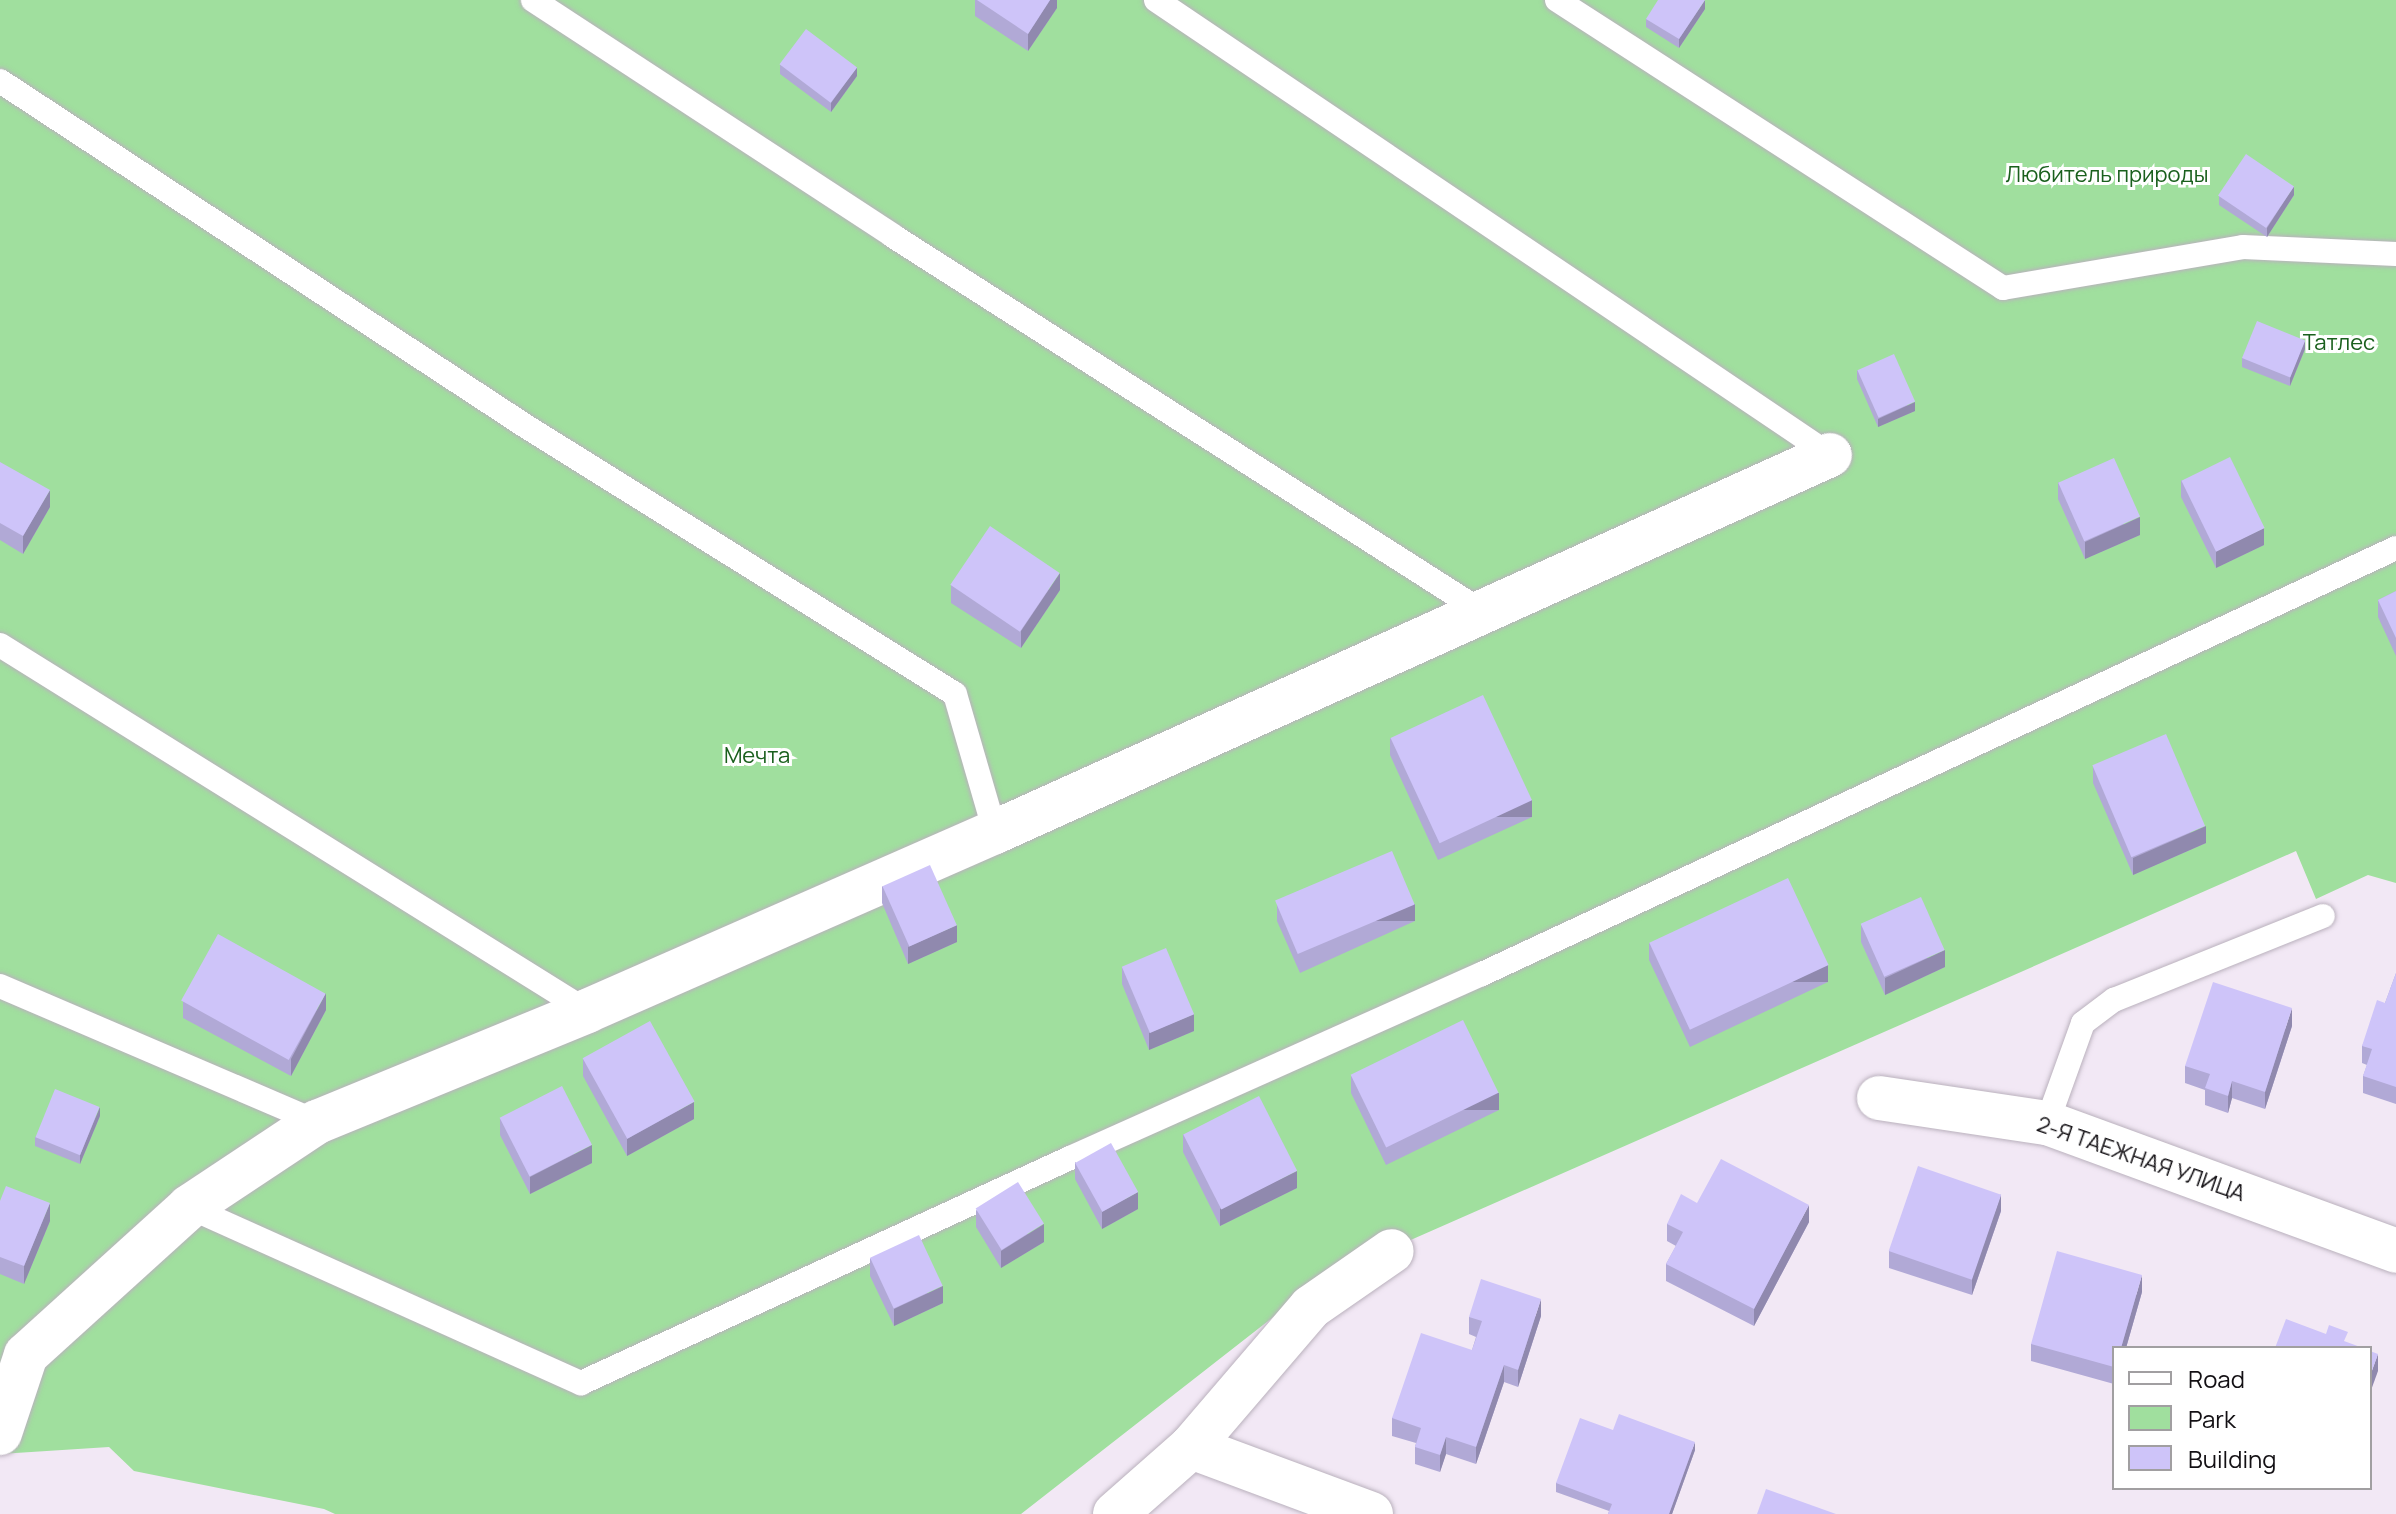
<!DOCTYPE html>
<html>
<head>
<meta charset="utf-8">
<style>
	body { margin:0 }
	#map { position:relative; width:2396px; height:1514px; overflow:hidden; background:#f2e8f5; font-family:Manrope,sans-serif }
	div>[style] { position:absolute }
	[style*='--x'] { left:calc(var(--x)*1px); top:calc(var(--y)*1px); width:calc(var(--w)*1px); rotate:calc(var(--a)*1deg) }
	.green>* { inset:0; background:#a0df9e }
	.roads { filter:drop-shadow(0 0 2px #bab1bd) drop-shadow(0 0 2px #bab1bd) }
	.lane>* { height:24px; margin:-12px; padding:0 12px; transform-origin:12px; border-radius:12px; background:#fff }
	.street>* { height:44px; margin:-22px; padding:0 22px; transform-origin:22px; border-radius:22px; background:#fff }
	.wall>* { inset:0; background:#b1a9d6 }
	.shaded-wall>* { inset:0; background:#9089ae; transform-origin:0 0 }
	.building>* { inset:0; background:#cec4f9; transform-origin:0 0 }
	span { translate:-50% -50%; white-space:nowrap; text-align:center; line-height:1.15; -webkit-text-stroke:6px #fff; paint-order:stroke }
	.park-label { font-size:22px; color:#1a601d }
	.street-label { font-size:22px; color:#131014 }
	.legend { position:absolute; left:2112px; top:1346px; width:260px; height:144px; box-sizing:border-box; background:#fff; border:2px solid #a19fa1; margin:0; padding:10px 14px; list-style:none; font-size:24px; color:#131014 }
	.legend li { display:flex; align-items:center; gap:16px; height:40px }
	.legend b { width:40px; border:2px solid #a19fa1 }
</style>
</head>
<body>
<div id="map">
	<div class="green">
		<i style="clip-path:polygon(0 0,2396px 0,2396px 883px,2368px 875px,2316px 899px,2296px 851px,1322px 1279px,1021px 1514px,335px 1514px,324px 1509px,134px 1471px,109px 1447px,0 1454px)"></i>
	</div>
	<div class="roads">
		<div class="lane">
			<i style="--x:533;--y:0;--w:430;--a:33.2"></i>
			<i style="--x:893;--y:236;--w:701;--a:32.53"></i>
			<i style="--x:1156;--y:0;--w:813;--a:34.02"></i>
			<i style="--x:1557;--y:0;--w:531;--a:32.85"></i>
			<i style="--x:2003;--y:288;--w:243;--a:-9.7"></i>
			<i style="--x:2243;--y:247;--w:153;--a:2.6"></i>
			<i style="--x:0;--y:81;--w:630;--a:33.29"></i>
			<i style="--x:527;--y:427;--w:504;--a:31.96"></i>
			<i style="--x:955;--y:694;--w:144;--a:73.8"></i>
			<i style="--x:0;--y:645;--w:692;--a:31.94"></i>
			<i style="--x:0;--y:986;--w:345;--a:23.2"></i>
			<i style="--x:2047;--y:1123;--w:106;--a:-70.2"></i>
			<i style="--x:2083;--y:1023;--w:39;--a:-37"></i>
			<i style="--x:2114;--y:1000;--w:225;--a:-21.9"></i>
			<i style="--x:189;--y:1207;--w:430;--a:24.2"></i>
			<i style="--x:581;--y:1383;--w:538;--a:-24.71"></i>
			<i style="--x:1070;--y:1158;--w:451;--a:-24.1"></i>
			<i style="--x:1482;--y:974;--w:1008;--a:-24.99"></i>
		</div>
		<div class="street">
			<i style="--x:1879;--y:1098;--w:170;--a:8.5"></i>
			<i style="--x:2047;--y:1123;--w:372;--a:20.1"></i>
			<i style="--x:0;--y:1433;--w:82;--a:-71.6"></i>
			<i style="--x:26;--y:1355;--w:220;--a:-42.2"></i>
			<i style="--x:189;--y:1207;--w:154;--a:-33.6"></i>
			<i style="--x:317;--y:1122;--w:292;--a:-22.3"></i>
			<i style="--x:587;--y:1011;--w:446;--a:-23.7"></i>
			<i style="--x:995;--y:832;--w:916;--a:-24.3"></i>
			<i style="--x:1191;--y:1447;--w:192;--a:20.4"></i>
			<i style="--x:1115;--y:1514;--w:101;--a:-41.4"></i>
			<i style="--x:1191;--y:1447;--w:184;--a:-49.4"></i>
			<i style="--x:1311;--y:1307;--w:98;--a:-34.7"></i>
		</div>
	</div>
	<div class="wall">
		<i style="clip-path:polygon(975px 0,1057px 0,1057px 8px,1028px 51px,975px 16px)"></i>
		<i style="clip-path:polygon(1705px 9px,1679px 48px,1646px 27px,1646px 19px)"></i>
		<i style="clip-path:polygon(780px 65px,857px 76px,831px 112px,780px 74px)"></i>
		<i style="clip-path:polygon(2294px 195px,2267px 237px,2219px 205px,2219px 196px)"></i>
		<i style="clip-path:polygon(2305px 349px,2290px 386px,2242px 367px,2242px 358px)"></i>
		<i style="clip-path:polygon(1857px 370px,1915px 411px,1878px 427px,1857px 379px)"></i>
		<i style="clip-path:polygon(0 462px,50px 507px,23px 554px,0 540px)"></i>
		<i style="clip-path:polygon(2181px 480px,2264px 545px,2216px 568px,2181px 497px)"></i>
		<i style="clip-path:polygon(2058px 482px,2140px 535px,2085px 559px,2058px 499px)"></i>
		<i style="clip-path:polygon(951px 585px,1060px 590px,1021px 648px,951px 603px)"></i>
		<i style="clip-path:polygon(2396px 591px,2396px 656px,2378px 617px,2378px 600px)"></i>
		<i style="clip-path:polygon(1390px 738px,1532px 817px,1438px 860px,1390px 755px)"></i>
		<i style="clip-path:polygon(2093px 766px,2206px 843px,2133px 875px,2093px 783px)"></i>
		<i style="clip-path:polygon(882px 886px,957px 942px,908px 964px,882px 903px)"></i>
		<i style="clip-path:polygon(1277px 904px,1415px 921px,1300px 973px,1277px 921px)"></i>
		<i style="clip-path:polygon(1861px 925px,1945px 967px,1885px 995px,1861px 942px)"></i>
		<i style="clip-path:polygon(1649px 943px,1828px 982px,1690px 1047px,1649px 960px)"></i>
		<i style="clip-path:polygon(1122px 967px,1194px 1031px,1149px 1050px,1122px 984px)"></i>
		<i style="clip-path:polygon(2396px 973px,2396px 1104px,2363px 1093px,2363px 1076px,2367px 1065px,2362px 1063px,2362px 1046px,2385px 1003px)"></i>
		<i style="clip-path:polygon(183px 1001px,326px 1010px,291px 1076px,183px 1018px)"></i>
		<i style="clip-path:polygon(2292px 1026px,2265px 1109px,2232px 1098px,2228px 1113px,2205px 1105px,2205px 1090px,2185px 1083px,2185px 1066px)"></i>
		<i style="clip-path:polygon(583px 1059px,694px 1119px,627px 1156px,583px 1076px)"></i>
		<i style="clip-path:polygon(1351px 1076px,1499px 1110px,1386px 1165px,1351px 1093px)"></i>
		<i style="clip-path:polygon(100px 1116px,80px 1164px,35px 1146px,35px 1137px)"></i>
		<i style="clip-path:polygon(500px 1118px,592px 1163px,530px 1194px,500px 1135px)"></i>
		<i style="clip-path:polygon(1183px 1134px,1297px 1188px,1220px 1226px,1183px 1152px)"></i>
		<i style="clip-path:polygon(1075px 1162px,1138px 1209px,1102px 1229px,1075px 1179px)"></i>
		<i style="clip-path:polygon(0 1201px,50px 1221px,24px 1284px,0 1274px)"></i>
		<i style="clip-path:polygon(1697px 1203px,1809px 1222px,1754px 1326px,1666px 1281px,1666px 1264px,1676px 1246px,1667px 1241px,1667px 1224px)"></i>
		<i style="clip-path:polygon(976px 1210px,1044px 1242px,1001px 1268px,976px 1227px)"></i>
		<i style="clip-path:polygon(2001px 1211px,1972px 1295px,1889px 1268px,1889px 1251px)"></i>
		<i style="clip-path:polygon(870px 1258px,943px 1303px,894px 1326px,870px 1276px)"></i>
		<i style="clip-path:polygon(2142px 1292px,2126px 1348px,2114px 1348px,2114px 1384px,2031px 1361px,2031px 1344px)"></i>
		<i style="clip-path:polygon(1541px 1316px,1518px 1387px,1504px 1382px,1476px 1464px,1446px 1454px,1440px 1472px,1415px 1464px,1415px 1447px,1416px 1443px,1392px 1436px,1392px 1418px,1472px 1350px,1476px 1337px,1469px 1334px,1469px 1317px)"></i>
		<i style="clip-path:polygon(1613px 1430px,1695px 1450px,1672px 1514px,1608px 1514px,1609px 1511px,1556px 1492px,1556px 1483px)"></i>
	</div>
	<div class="shaded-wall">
		<i style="clip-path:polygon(1050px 0,1057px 0,1057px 8px,1028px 51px,1028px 34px)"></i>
		<i style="clip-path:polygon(1705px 0,1705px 9px,1679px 48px,1679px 39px)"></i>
		<i style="clip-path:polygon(857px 67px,857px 76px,831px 112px,831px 103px)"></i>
		<i style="clip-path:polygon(2294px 186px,2294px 195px,2267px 237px,2267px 228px)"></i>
		<i style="clip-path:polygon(2305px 340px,2305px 349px,2290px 386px,2290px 377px)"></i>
		<i style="clip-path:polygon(1915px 402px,1915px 411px,1878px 427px,1878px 419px)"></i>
		<i style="clip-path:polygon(50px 490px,50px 507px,23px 554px,23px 536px)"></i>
		<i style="clip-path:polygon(2140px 517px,2140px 535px,2085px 559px,2085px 542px)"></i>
		<i style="clip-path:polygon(2264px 528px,2264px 545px,2216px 568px,2216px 551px)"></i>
		<i style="clip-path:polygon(1060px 573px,1060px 590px,1021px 648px,1021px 631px)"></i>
		<i style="left:1532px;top:800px;width:17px;height:103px;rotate:90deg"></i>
		<i style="clip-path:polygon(2206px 826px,2206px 843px,2133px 875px,2133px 858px)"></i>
		<i style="left:1415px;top:904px;width:17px;height:126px;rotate:90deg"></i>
		<i style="clip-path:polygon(957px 925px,957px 942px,908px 964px,908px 947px)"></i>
		<i style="clip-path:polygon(1945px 950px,1945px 967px,1885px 995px,1885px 978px)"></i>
		<i style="left:1828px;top:965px;width:17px;height:153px;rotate:90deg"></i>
		<i style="clip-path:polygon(326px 993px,326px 1010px,291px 1076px,291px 1059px)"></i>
		<i style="clip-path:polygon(2292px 1008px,2292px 1026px,2265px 1109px,2265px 1092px)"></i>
		<i style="clip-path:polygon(1194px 1014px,1194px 1031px,1149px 1050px,1149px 1033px)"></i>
		<i style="clip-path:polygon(2232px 1081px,2232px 1098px,2228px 1113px,2228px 1096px)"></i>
		<i style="left:1499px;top:1093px;width:17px;height:126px;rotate:90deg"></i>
		<i style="clip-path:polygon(694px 1102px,694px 1119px,627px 1156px,627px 1139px)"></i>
		<i style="clip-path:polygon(100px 1107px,100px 1116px,80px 1164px,80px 1155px)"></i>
		<i style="clip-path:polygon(592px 1145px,592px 1163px,530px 1194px,530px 1177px)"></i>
		<i style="clip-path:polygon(1297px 1171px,1297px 1188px,1220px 1226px,1220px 1209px)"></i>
		<i style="clip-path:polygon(1138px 1192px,1138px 1209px,1102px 1229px,1102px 1212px)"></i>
		<i style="clip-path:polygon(2001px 1194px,2001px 1211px,1972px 1295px,1972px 1278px)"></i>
		<i style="clip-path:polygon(50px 1203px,50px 1221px,24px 1284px,24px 1266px)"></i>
		<i style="clip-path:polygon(1809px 1205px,1809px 1222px,1754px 1326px,1754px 1309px)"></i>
		<i style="clip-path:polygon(1044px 1224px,1044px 1242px,1001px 1268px,1001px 1251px)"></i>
		<i style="clip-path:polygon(2142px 1275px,2142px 1292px,2126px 1348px,2121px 1348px)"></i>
		<i style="clip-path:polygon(943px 1286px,943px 1303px,894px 1326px,894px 1309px)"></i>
		<i style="clip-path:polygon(1541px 1299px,1541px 1316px,1518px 1387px,1518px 1370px)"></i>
		<i style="clip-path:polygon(2378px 1354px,2378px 1371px,2370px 1393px,2370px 1376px)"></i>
		<i style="clip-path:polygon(1504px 1365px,1504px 1382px,1476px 1464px,1476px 1447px)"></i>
		<i style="clip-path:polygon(1446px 1437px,1446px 1454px,1440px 1472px,1440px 1455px)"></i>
		<i style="clip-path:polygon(1695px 1442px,1695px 1450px,1672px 1514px,1669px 1514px)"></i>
	</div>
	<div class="building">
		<i style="clip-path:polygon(977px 0,1050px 0,1028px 34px)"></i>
		<i style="clip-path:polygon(1658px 0,1705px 0,1679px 39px,1646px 19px)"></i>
		<i style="left:806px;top:29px;width:64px;height:44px;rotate:37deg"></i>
		<i style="left:2246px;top:154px;width:58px;height:50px;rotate:34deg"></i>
		<i style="left:2257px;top:321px;width:52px;height:40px;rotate:22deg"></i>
		<i style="left:1894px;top:354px;width:52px;height:40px;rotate:66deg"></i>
		<i style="left:2230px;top:457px;width:79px;height:54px;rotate:64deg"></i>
		<i style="left:2114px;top:458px;width:64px;height:61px;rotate:66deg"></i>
		<i style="clip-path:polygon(0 462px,50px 490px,23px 536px,0 523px)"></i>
		<i style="left:990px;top:526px;width:84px;height:71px;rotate:34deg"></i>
		<i style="clip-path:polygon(2396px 591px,2396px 638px,2378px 600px)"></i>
		<i style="left:1483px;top:695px;width:116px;height:102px;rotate:65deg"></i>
		<i style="left:2166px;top:734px;width:100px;height:80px;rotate:67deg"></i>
		<i style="left:1392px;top:851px;width:58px;height:127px;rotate:67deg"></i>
		<i style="left:930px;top:865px;width:66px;height:52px;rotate:66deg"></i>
		<i style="left:1788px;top:878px;width:96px;height:153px;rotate:65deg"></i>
		<i style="left:1921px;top:897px;width:58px;height:66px;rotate:66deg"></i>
		<i style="left:218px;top:934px;width:123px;height:76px;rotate:29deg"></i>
		<i style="left:1166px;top:948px;width:72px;height:48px;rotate:67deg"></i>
		<i style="clip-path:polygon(2396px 973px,2396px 1087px,2363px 1076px,2372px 1049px,2362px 1046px,2377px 1000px,2385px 1003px)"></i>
		<i style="clip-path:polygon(2213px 982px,2292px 1008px,2265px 1092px,2232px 1081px,2228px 1096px,2205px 1088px,2210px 1074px,2185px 1066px)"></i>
		<i style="left:1463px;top:1020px;width:81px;height:125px;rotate:64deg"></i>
		<i style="left:650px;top:1021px;width:92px;height:77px;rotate:61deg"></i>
		<i style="left:562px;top:1086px;width:66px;height:70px;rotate:63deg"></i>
		<i style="left:55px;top:1089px;width:48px;height:52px;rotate:22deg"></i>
		<i style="left:1259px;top:1096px;width:84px;height:85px;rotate:63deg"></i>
		<i style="left:1111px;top:1143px;width:56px;height:41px;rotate:61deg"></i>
		<i style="clip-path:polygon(1721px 1159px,1809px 1205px,1754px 1309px,1666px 1264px,1683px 1232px,1667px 1224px,1681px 1194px,1697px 1203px)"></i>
		<i style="left:1918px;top:1166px;width:88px;height:90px;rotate:19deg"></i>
		<i style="left:1018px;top:1182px;width:49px;height:50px;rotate:58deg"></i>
		<i style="clip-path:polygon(6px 1186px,50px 1203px,24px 1266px,0 1257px,0 1201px)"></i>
		<i style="left:919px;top:1235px;width:56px;height:54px;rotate:65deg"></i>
		<i style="clip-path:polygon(2057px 1251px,2142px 1275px,2121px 1348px,2114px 1348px,2114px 1367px,2031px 1344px)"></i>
		<i style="clip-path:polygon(1481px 1279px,1541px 1299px,1518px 1370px,1504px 1365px,1476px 1447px,1446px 1437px,1440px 1455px,1415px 1447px,1421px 1428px,1392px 1418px,1421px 1333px,1472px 1350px,1482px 1321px,1469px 1317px)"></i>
		<i style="clip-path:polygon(2286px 1319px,2326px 1334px,2329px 1325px,2348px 1332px,2344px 1341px,2363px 1348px,2275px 1348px)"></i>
		<i style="clip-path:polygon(2370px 1351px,2378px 1354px,2370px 1376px)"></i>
		<i style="clip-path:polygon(1619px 1414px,1695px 1442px,1669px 1514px,1608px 1514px,1612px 1504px,1556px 1483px,1580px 1418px,1613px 1430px)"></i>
		<i style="clip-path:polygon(1766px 1489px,1836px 1514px,1757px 1514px)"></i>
	</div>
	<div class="park-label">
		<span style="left:2107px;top:175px">Любитель природы</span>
		<span style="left:2339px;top:343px">Татлес</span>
		<span style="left:757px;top:756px">Мечта</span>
	</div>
	<div class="street-label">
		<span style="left:2141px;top:1159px;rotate:19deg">2-Я ТАЕЖНАЯ УЛИЦА</span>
	</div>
	<ul class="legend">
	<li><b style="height:10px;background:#fff"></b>Road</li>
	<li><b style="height:22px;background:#a0df9e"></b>Park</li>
	<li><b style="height:22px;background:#cec4f9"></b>Building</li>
	</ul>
</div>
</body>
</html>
